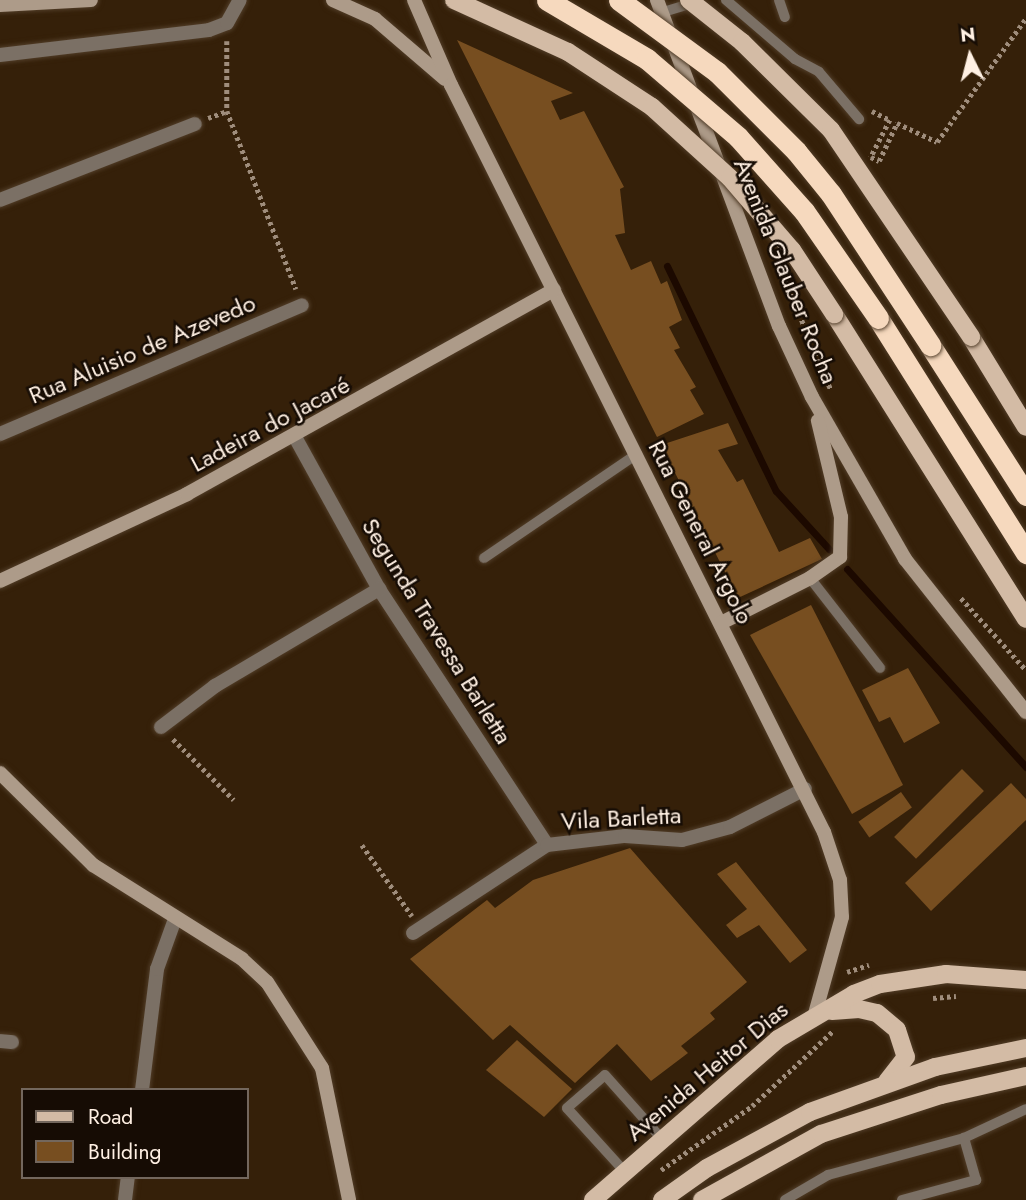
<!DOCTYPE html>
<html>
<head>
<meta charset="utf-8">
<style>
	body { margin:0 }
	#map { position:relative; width:1026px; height:1200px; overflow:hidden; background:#352009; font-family:Jost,sans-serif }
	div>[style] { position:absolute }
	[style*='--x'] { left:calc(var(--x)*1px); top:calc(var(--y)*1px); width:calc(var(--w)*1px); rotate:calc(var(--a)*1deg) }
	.stream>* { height:7px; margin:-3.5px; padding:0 3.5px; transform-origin:3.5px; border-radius:3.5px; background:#1c0900 }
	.building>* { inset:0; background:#774e20; transform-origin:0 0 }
	.path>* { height:4.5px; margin-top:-2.25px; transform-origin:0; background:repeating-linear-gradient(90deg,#9f8d7c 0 3.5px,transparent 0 7px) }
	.roads { filter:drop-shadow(0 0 2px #513d28) drop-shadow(0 0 2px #513d28) }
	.lane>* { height:10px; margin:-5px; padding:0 5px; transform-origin:5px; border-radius:5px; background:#7b7065 }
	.street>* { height:14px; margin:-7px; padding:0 7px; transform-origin:7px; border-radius:7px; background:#7b7065 }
	.secondary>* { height:14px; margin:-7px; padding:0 7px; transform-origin:7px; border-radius:7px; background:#ad9b89 }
	.primary>* { height:18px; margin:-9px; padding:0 9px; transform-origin:9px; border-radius:9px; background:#d3bba5 }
	.highway>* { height:21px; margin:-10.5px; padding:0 10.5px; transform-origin:10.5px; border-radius:10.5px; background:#f6d9be }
	.bridges { filter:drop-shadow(0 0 2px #513d28) drop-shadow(0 0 2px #513d28) }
	.primary-bridge>* { height:18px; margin:-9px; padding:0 9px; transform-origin:9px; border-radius:9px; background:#d3bba5 }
	.highway-bridge>* { height:21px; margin:-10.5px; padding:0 10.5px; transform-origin:10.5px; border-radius:10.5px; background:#f6d9be }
	span { translate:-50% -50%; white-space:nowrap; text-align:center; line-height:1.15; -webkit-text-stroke:5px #160c04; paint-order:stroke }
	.street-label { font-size:24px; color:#fff0e3 }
	.legend { position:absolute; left:21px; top:1088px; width:228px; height:91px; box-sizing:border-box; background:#160c04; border:2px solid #73675d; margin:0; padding:9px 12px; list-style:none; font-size:21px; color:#fff0e3 }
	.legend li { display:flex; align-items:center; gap:14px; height:35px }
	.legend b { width:35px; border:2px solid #73675d }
	.north { position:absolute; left:935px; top:21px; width:70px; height:70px; -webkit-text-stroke:5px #160c04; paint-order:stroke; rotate:354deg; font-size:19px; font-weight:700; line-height:28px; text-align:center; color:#fff0e3 }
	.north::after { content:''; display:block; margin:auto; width:24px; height:32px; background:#fff0e3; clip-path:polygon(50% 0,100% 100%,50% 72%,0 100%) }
</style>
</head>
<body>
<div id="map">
	<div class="stream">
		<i style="--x:667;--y:266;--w:250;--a:64.2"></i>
		<i style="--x:776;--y:491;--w:79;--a:47.6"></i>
		<i style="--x:847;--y:569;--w:267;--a:47.9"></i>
	</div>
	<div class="building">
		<i style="clip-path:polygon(457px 40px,573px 93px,551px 101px,560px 120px,584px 111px,624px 187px,620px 189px,625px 233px,615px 235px,631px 270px,651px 261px,661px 284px,667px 281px,682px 320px,669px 327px,680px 348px,674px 350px,696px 387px,690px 390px,704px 414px,657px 437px)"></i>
		<i style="clip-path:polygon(728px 423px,738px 444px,718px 450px,737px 482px,743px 479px,779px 552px,810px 538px,822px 559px,738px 598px,661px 445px)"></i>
		<i style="clip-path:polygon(811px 605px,903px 785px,852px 814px,750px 635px)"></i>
		<i style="clip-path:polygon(908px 668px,940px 723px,904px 743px,890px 717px,879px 722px,862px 690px)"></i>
		<i style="left:962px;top:769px;width:31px;height:96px;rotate:45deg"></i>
		<i style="clip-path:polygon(1011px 783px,1026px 799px,1026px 820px,931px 911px,905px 883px)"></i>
		<i style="left:901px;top:792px;width:19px;height:52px;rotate:55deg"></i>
		<i style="clip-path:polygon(630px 848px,747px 982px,710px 1013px,715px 1019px,681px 1046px,688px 1053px,651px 1081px,617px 1044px,575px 1083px,510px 1025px,493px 1040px,410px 959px,487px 900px,495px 908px,533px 880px)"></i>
		<i style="clip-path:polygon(736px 862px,807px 950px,790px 963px,759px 925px,737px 938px,726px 925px,747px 909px,717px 874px)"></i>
		<i style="clip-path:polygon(517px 1040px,572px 1089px,544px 1117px,486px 1070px)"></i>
	</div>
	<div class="path">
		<i style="--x:227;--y:41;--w:70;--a:90"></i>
		<i style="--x:227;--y:111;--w:191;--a:68.8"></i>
		<i style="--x:872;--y:111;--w:20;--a:27"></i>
		<i style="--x:890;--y:120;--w:42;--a:117.2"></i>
		<i style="--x:871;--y:157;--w:9;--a:27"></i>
		<i style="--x:879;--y:161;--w:42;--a:-64.7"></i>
		<i style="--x:897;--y:123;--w:44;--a:25.4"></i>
		<i style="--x:937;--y:142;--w:153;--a:-54.3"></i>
		<i style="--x:208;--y:118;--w:20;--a:-20"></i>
		<i style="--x:783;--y:275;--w:125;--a:67.3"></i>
		<i style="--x:961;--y:598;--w:97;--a:47.9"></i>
		<i style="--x:173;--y:739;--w:86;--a:45"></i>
		<i style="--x:362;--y:845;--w:87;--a:54.8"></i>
		<i style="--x:847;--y:972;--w:23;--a:-18"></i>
		<i style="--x:933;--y:998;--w:23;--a:-5"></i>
		<i style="--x:661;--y:1170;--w:111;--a:-35.1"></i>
		<i style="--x:752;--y:1106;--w:110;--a:-42.8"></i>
	</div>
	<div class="roads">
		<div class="lane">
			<i style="--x:726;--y:0;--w:91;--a:40.5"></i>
			<i style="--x:795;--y:59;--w:27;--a:28"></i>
			<i style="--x:819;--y:72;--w:62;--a:49.6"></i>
			<i style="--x:779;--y:0;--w:18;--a:71"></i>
			<i style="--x:660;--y:13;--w:37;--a:-17"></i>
			<i style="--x:484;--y:558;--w:185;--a:-34.2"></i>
			<i style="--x:810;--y:578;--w:114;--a:52.1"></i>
			<i style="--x:625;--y:1172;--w:86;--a:-132.2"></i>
			<i style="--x:567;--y:1108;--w:50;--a:-41"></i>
			<i style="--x:605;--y:1075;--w:86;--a:48.3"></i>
			<i style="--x:785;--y:1200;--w:50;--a:-30.2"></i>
			<i style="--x:828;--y:1175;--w:141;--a:-15.2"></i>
			<i style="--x:964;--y:1138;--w:68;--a:-25.1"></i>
			<i style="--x:902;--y:1200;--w:77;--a:-15.1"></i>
			<i style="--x:976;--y:1180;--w:44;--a:-105.9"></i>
		</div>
		<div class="street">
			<i style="--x:0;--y:55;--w:210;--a:-6.8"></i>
			<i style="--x:209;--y:30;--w:19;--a:-21"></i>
			<i style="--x:227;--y:23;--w:26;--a:-61"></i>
			<i style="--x:0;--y:200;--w:209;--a:-21.3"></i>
			<i style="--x:0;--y:434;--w:328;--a:-23.1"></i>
			<i style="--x:295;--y:437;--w:174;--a:61.1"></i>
			<i style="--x:379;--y:589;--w:306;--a:56.7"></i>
			<i style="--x:161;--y:727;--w:68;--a:-37.2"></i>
			<i style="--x:215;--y:686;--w:191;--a:-30.6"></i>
			<i style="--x:413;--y:933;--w:160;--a:-33.3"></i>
			<i style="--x:547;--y:845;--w:79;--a:-6.6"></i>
			<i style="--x:625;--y:836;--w:57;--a:4"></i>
			<i style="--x:682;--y:840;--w:50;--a:-15.2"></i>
			<i style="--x:730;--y:827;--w:84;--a:-26.9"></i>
			<i style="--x:0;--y:1041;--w:12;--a:5"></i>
			<i style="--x:142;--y:1090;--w:122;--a:-82.9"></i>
			<i style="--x:157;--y:969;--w:53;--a:-70.2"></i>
			<i style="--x:125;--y:1200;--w:23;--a:-83"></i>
		</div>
		<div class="secondary">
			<i style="--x:333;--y:0;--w:46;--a:24.3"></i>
			<i style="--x:375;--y:19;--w:92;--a:40.6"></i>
			<i style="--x:414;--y:0;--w:93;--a:66.5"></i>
			<i style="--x:451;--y:85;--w:835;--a:63.47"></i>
			<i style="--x:824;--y:832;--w:51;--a:71.6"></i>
			<i style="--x:840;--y:880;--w:37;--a:87"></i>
			<i style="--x:842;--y:917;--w:101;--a:105.6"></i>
			<i style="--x:657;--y:0;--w:348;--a:69.5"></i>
			<i style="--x:779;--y:326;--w:78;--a:65.1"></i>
			<i style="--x:812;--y:397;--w:187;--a:60.1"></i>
			<i style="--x:905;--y:559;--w:195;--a:51.7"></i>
			<i style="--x:0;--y:5;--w:91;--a:-3.1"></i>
			<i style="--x:0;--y:581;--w:206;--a:-24.9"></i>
			<i style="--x:187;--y:494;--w:420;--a:-29.1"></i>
			<i style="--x:721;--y:623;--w:100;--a:-26.8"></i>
			<i style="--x:810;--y:578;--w:37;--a:-35"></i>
			<i style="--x:840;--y:557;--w:40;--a:-88.6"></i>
			<i style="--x:841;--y:517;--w:99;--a:-103.5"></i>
			<i style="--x:0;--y:773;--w:131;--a:44.7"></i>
			<i style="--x:93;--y:865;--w:176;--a:32.2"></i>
			<i style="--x:242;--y:959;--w:34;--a:43"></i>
			<i style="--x:267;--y:982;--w:102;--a:57.4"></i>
			<i style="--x:322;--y:1068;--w:135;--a:78.4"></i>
		</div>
		<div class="primary">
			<i style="--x:834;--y:314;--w:360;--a:57.8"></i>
			<i style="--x:971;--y:337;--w:105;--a:58.6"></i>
			<i style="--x:832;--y:1011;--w:27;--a:-4"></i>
			<i style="--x:859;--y:1009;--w:18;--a:13"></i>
			<i style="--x:877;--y:1013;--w:26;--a:40"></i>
			<i style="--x:897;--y:1030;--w:28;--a:72"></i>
			<i style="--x:906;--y:1057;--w:31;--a:128"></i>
			<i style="--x:593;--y:1200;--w:245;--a:-41"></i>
			<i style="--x:778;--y:1039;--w:88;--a:-30.6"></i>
			<i style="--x:854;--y:994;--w:28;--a:-21"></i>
			<i style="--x:880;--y:984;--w:67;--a:-8.6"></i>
			<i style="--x:946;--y:974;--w:80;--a:4.3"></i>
			<i style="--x:662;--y:1200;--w:55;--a:-35.4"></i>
			<i style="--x:707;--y:1168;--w:117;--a:-28.5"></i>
			<i style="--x:810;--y:1112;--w:133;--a:-19.8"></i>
			<i style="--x:935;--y:1067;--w:93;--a:-11.8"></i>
			<i style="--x:702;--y:1200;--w:136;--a:-29"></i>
			<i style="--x:821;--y:1134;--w:126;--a:-18"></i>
			<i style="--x:941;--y:1095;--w:87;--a:-12.6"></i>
		</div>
		<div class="highway">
			<i style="--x:878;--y:318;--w:278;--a:57.8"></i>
			<i style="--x:930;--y:345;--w:178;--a:57.4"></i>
		</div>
	</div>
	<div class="bridges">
		<div class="primary-bridge">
			<i style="--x:454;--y:0;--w:125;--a:24.5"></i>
			<i style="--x:568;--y:52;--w:100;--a:33.2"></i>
			<i style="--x:652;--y:107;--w:105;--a:42.3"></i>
			<i style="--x:730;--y:178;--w:95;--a:49.3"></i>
			<i style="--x:792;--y:250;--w:77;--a:56.7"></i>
			<i style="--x:689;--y:0;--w:68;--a:38.4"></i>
			<i style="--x:742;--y:42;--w:125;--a:44.7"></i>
			<i style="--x:831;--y:130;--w:250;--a:55.9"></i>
		</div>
		<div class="highway-bridge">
			<i style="--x:547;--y:0;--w:116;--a:30.5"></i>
			<i style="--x:647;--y:59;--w:120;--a:40.6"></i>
			<i style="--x:738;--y:137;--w:99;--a:48.3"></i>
			<i style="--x:804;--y:211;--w:130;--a:55.3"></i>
			<i style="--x:619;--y:0;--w:122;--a:36.3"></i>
			<i style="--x:717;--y:72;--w:112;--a:45"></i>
			<i style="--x:796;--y:151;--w:55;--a:50.9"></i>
			<i style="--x:831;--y:194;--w:181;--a:56.7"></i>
		</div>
	</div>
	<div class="street-label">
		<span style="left:786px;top:271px;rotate:68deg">Avenida Glauber Rocha</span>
		<span style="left:142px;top:349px;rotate:-23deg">Rua Aluisio de Azevedo</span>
		<span style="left:270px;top:424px;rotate:-28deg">Ladeira do Jacaré</span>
		<span style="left:701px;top:532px;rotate:63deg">Rua General Argolo</span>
		<span style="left:437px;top:631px;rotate:58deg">Segunda Travessa Barletta</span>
		<span style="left:621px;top:818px;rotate:-3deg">Vila Barletta</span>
		<span style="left:707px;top:1071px;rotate:-40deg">Avenida Heitor Dias</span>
	</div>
	<ul class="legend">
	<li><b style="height:9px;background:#d3bba5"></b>Road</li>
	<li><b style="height:19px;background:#774e20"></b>Building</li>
	</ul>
	<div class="north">N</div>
</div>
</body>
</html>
